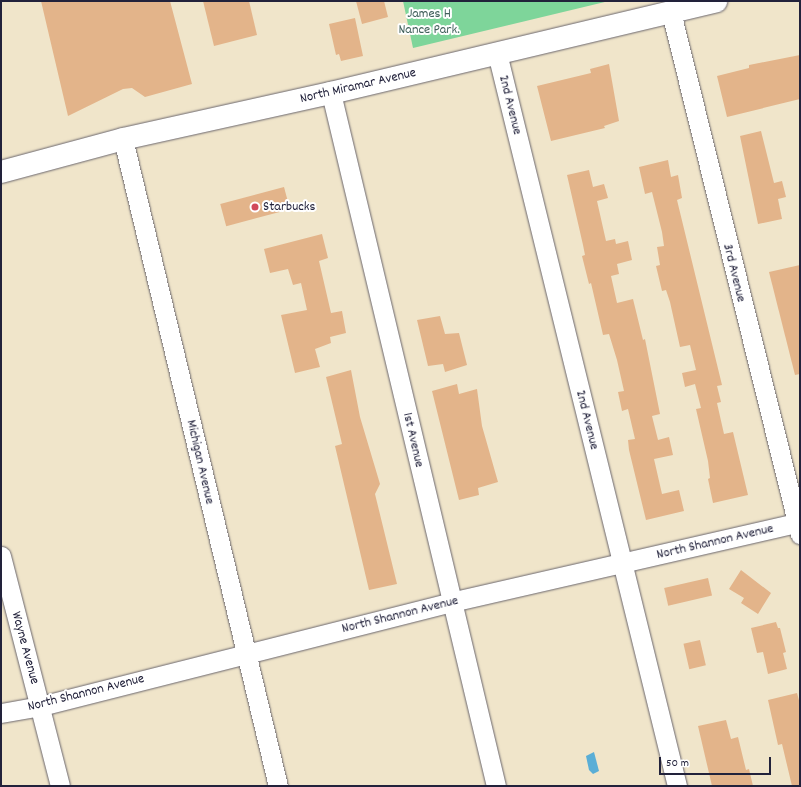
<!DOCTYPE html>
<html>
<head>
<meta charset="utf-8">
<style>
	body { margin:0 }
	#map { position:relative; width:801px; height:787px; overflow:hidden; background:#f0e5ca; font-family:Dekko,sans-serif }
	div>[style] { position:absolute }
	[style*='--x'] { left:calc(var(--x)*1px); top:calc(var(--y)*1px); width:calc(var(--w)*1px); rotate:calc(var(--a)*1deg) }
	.green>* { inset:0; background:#7ed59a }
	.water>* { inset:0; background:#5aaed6 }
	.building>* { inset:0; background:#e3b48a; transform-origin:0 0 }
	.roads { filter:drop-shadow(0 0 1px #6a666d) drop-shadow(0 0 1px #6a666d) }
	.minor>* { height:19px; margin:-9.5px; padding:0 9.5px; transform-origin:9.5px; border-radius:9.5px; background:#fff }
	.major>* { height:22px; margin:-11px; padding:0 11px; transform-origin:11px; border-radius:11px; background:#fff }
	.dots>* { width:11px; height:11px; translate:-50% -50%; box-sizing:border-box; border:2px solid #fff; border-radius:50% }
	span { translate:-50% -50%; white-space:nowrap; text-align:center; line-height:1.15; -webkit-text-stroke:4px #fff; paint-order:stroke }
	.park-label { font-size:14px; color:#42615c }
	.street-label { font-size:14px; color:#22223b }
	.poi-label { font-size:14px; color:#22223b }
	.left { translate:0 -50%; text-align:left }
	.frame { position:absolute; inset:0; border:2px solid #22223b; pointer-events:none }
	.scale { position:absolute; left:659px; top:757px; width:112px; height:18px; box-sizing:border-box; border:2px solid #22223b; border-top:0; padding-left:5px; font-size:12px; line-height:14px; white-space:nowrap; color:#22223b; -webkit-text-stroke:3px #fff; paint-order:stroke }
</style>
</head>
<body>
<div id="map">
	<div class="green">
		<i style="clip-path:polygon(403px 1px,609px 1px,413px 48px)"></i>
	</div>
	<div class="water">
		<i style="clip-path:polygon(594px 752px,599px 771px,593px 774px,589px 770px,586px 756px)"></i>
	</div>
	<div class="building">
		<i style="clip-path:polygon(41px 1px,170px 1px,192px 84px,145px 97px,132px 88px,123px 89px,68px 116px)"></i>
		<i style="clip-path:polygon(203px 1px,249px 1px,257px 35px,214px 46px)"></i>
		<i style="clip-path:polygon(356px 1px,384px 1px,388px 17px,362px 24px)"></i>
		<i style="clip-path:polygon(355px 18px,363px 56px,341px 61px,339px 54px,336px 55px,329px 24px)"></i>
		<i style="clip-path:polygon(800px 55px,800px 99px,727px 117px,717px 76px,749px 68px,749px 65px)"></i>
		<i style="clip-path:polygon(609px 64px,619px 121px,604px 126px,605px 128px,551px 141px,537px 86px,591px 73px,590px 69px)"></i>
		<i style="clip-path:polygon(761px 131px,774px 183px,782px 181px,786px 197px,778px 199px,782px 219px,758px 224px,740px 136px)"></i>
		<i style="clip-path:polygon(668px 160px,671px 177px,678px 175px,682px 198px,677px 200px,722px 385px,717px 386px,721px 402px,717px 403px,724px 434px,733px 432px,748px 495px,713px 503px,708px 479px,710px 478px,708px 461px,696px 409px,701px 408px,695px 384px,685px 387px,682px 373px,696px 370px,690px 345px,680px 347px,670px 302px,666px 290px,662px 291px,656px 266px,660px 265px,657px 247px,664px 246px,662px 232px,652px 192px,645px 194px,639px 167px)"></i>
		<i style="clip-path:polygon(589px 170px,593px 187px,604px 184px,608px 198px,597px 201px,606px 241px,615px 239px,616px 244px,628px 241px,632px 260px,617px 264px,619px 274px,611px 276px,617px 303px,633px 299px,643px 340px,645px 339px,660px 414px,652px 416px,658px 440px,669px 437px,673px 455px,654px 459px,662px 494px,679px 490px,684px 511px,646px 520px,629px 450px,628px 440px,635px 439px,628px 409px,622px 411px,618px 392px,624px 391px,617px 360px,609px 334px,603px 335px,591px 283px,589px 284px,582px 256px,585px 255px,583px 245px,567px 175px)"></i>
		<i style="left:284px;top:187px;width:23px;height:66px;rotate:75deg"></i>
		<i style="clip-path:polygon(322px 234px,328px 258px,319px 261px,331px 313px,342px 311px,346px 333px,330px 337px,331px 343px,315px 349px,320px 367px,295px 373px,281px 315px,307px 310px,301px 283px,293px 285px,288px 269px,270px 273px,264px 249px)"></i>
		<i style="clip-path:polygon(800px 265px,800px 374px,795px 375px,769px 272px)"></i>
		<i style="clip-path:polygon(440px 316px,445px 334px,459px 333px,467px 365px,445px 372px,443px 364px,428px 366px,417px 320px)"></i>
		<i style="clip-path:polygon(351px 370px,360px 417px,380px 484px,375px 494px,397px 584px,369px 590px,335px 446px,342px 444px,326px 377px)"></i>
		<i style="clip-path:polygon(457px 384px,459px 394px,477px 389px,482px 426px,498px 482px,478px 488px,479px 495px,459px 500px,432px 391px)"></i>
		<i style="clip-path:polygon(741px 570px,771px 593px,758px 614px,741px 603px,744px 598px,729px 589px)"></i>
		<i style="left:708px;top:578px;width:18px;height:45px;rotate:77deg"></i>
		<i style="clip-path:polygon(776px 622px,778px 628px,780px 628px,786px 652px,783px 653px,787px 669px,768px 674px,763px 652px,757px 653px,751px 628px)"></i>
		<i style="left:700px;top:640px;width:26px;height:17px;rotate:77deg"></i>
		<i style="clip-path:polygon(797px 693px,800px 704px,800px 786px,792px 786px,782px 744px,778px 745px,768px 700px)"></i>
		<i style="clip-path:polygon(726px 720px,731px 739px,738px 737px,746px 770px,749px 769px,753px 786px,712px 786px,698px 726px)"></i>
	</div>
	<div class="roads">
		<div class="minor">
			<i style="--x:671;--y:12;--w:538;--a:76.12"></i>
			<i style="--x:497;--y:53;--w:755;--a:76.2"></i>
			<i style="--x:331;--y:93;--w:712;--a:76.61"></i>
			<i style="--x:123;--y:139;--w:665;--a:76.53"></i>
			<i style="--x:1;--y:556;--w:237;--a:75.6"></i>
			<i style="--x:1;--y:713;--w:41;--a:-9.9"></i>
			<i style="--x:41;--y:706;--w:423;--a:-14.2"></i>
			<i style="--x:451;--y:602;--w:358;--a:-12.9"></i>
		</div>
		<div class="major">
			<i style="--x:1;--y:172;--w:126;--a:-15.1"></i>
			<i style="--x:123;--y:139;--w:213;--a:-12.5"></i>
			<i style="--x:331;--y:93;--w:396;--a:-13.4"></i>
		</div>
	</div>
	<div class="dots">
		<i style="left:255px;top:207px;background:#d1495b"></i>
	</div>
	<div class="park-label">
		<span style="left:429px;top:22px">James H<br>Nance Park.</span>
	</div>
	<div class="street-label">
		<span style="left:358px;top:86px;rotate:-13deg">North Miramar Avenue</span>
		<span style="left:510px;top:105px;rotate:76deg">2nd Avenue</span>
		<span style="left:734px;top:273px;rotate:76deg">3rd Avenue</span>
		<span style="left:587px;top:420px;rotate:76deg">2nd Avenue</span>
		<span style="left:413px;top:440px;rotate:77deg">1st Avenue</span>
		<span style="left:200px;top:462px;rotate:77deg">Michigan Avenue</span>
		<span style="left:715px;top:542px;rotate:-13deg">North Shannon Avenue</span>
		<span style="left:400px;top:615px;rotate:-14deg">North Shannon Avenue</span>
		<span style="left:25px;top:648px;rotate:75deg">Wayne Avenue</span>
		<span style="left:86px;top:693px;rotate:-14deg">North Shannon Avenue</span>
	</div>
	<div class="poi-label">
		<span class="left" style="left:263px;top:207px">Starbucks</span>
	</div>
	<div class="frame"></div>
	<div class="scale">50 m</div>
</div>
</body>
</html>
